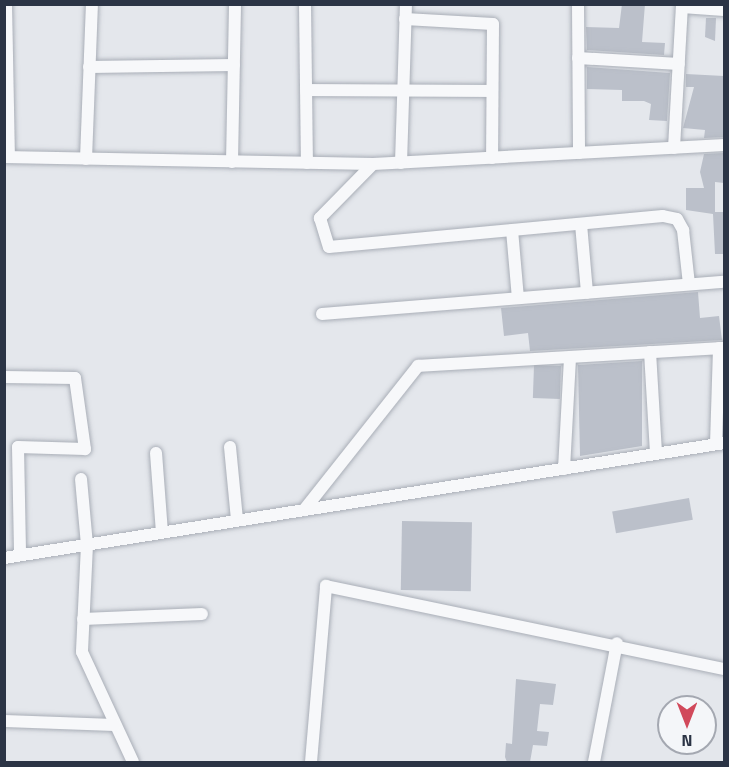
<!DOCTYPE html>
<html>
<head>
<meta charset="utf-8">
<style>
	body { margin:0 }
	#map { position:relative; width:729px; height:767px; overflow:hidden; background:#e4e7ec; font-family:"Titillium Web",sans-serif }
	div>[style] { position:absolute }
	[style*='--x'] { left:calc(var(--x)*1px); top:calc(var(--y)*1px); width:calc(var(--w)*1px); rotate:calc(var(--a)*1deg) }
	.building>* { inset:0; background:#bbc0ca; transform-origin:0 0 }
	.roads { filter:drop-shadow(0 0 2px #a9aeb7) drop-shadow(0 0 2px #a9aeb7) }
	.street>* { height:12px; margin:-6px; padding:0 6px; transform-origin:6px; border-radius:6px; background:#f7f8fa }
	span { translate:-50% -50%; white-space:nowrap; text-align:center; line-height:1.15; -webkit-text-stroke:4.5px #f4f6f9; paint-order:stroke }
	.frame { position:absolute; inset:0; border:6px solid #2b3445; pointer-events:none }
	.north { position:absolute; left:657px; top:695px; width:60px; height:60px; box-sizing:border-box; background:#f4f6f9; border:2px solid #a4a8b1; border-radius:50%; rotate:180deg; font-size:16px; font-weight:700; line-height:24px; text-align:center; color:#2b3445 }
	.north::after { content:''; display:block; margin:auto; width:21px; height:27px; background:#d1495b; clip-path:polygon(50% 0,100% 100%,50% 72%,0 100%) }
</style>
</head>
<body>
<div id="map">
	<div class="building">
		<i style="clip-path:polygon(622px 4px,645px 4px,642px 42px,665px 43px,664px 55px,587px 50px,586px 27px,619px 28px)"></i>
		<i style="clip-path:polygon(706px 18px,716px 18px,715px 41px,705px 37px)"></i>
		<i style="clip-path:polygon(587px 67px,670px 73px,667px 121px,649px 120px,651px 104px,644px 101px,622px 101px,622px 90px,587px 89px)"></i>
		<i style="clip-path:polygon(686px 74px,724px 76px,724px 137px,704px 138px,705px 130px,683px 128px,694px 87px,686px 87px)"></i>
		<i style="clip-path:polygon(724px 153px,724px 183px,715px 182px,715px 212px,724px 212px,724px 254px,715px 254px,713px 214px,686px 210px,686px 188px,704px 188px,700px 172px,704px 154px)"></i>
		<i style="clip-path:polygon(698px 292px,700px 318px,719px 316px,722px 340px,530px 351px,528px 333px,504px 336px,501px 308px)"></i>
		<i style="clip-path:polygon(642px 361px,642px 446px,580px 456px,578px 365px)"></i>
		<i style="left:561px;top:366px;width:33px;height:27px;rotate:92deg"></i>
		<i style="left:689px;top:498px;width:22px;height:78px;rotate:80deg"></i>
		<i style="left:402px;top:521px;width:70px;height:69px;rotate:1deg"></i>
		<i style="clip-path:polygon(516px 679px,556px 684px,553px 705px,540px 704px,537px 731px,549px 732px,547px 746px,533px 745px,530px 762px,507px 762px,505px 757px,506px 743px,512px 744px)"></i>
	</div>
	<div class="roads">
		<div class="street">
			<i style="--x:6;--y:4;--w:153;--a:88.9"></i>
			<i style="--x:305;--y:4;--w:159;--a:89.3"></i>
			<i style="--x:578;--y:4;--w:149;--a:89.6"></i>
			<i style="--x:682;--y:7;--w:42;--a:4.1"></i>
			<i style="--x:405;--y:19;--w:88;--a:3.3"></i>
			<i style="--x:493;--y:24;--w:134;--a:90.4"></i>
			<i style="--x:578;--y:58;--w:101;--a:3.4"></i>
			<i style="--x:89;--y:67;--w:145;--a:-0.8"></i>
			<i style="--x:306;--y:90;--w:186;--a:0.3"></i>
			<i style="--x:674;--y:148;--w:144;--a:-86.8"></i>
			<i style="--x:4;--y:157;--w:369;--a:1.1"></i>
			<i style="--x:373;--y:164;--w:352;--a:-3.1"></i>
			<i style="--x:86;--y:159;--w:155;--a:-87.8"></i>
			<i style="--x:232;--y:162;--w:158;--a:-88.9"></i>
			<i style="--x:401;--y:163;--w:159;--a:-88.2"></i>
			<i style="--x:373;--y:164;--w:76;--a:134.5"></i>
			<i style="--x:320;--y:218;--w:30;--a:73"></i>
			<i style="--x:329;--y:247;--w:335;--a:-5.3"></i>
			<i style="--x:663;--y:216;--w:14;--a:12"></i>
			<i style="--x:677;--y:219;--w:13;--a:61"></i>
			<i style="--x:683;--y:230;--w:54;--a:83.7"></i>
			<i style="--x:581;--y:224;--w:69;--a:85"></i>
			<i style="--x:512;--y:230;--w:68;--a:85"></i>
			<i style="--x:322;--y:314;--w:403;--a:-4.6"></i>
			<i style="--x:650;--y:352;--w:102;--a:86.6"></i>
			<i style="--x:4;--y:377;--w:71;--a:0.8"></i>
			<i style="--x:75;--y:378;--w:72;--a:82"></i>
			<i style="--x:85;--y:449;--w:67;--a:-178.3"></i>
			<i style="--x:18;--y:447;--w:108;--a:88.9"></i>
			<i style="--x:716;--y:444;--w:96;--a:-88.2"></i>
			<i style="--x:230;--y:447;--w:73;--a:84.5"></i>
			<i style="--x:156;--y:453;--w:79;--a:85.7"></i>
			<i style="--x:564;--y:469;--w:112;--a:-86.9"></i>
			<i style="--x:81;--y:479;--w:66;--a:84.8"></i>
			<i style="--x:87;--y:545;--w:107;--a:92.7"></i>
			<i style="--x:82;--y:652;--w:121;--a:65.1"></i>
			<i style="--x:304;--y:510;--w:184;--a:-51.6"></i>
			<i style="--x:418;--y:366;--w:307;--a:-3.4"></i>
			<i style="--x:4;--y:558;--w:729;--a:-9.07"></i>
			<i style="--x:83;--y:619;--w:119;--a:-2.4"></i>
			<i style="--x:4;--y:721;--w:111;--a:2.1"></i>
			<i style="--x:311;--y:762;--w:177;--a:-85.1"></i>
			<i style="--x:326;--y:586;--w:407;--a:11.8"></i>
			<i style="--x:594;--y:762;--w:121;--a:-79.1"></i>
		</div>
	</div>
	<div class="frame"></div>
	<div class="north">N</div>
</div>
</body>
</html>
